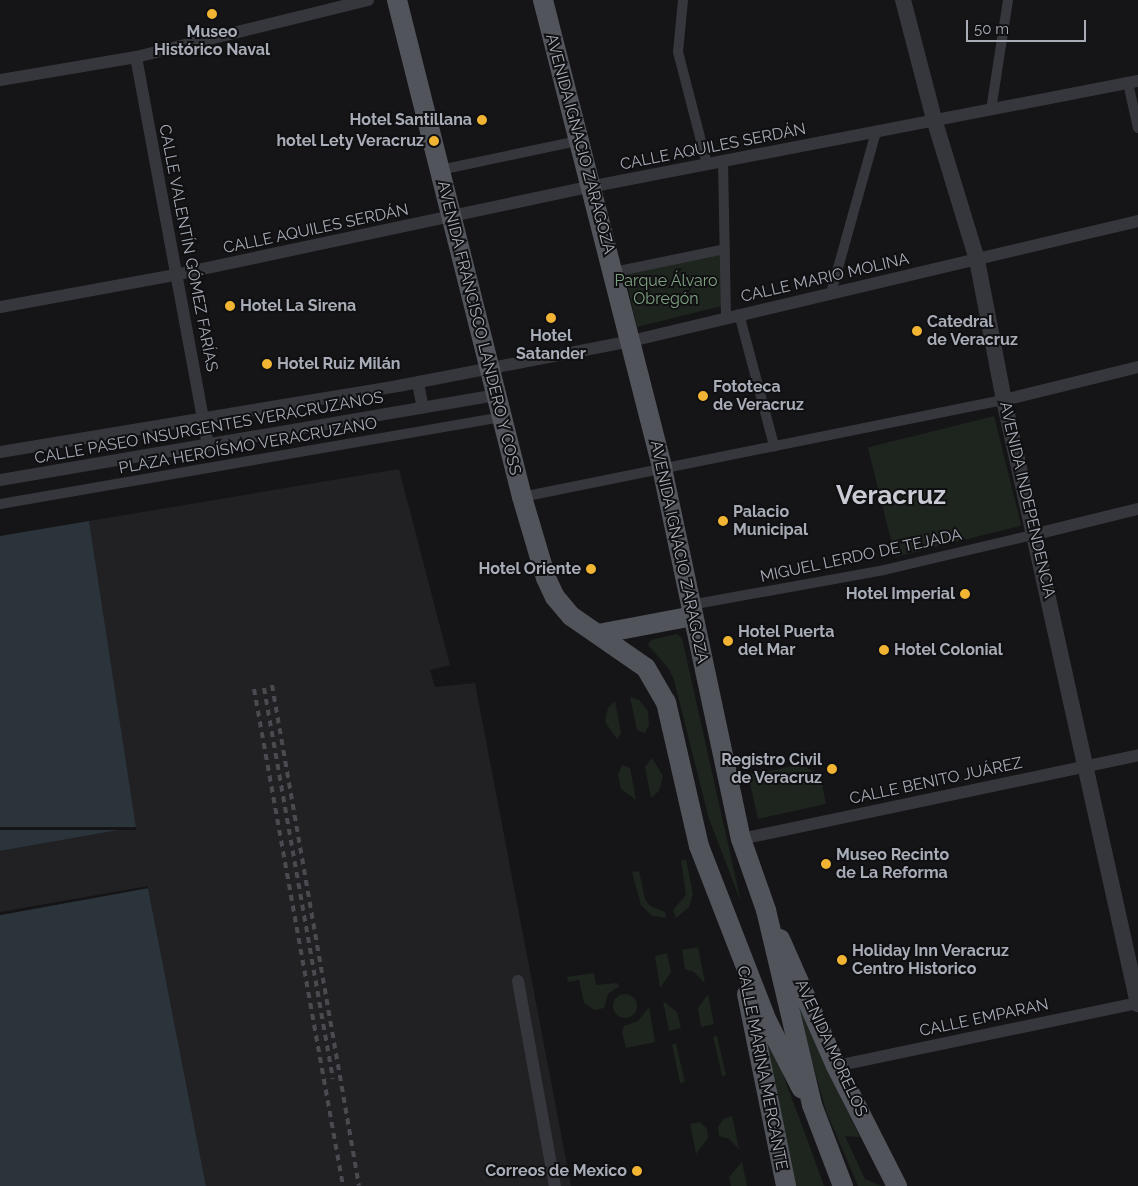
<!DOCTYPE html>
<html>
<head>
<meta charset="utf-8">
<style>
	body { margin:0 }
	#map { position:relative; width:1138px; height:1186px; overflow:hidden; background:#151517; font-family:Raleway,sans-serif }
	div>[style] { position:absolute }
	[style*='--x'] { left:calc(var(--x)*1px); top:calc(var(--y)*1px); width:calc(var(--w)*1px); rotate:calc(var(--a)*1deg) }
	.built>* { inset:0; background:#212124 }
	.green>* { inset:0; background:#1d251e; transform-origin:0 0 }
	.round { border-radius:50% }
	.water>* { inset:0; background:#2b343b }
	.pier>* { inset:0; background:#151517; transform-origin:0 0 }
	.pedestrian>* { height:10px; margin:-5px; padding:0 5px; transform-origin:5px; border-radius:5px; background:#36373c }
	.minor>* { height:12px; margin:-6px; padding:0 6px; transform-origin:6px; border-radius:6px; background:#36373c }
	.tertiary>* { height:16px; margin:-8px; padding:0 8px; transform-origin:8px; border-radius:8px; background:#36373c }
	.primary>* { height:20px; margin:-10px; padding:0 10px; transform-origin:10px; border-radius:10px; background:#52545b }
	.rail>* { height:4px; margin-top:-2px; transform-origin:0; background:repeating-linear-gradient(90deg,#494b51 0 6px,transparent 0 11px) }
	.dots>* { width:14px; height:14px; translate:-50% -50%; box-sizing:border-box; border:2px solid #101012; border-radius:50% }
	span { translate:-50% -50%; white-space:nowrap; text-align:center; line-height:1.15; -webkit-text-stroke:4px #101012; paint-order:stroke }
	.poi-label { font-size:16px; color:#a7acb7; font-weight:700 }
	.right { translate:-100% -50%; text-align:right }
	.left { translate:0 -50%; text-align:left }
	.street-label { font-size:16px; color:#a7acb7 }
	.park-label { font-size:16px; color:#7ea281 }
	.town-label { font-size:26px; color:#c8cbd3; font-weight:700 }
	.scale { position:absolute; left:966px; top:20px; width:120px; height:22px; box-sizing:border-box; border:2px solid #a7acb7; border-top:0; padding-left:6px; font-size:15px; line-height:18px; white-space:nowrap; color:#a7acb7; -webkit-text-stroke:4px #101012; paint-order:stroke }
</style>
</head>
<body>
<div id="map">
	<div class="built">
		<i style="clip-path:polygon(399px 469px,450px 665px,430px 670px,435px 687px,475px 683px,571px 1186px,206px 1186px,148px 888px,0 915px,0 851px,136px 827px,89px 521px)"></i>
	</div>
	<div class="green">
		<i style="clip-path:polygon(725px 249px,726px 305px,637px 327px,624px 270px)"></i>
		<i style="left:994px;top:416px;width:113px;height:130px;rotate:76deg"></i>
		<i style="clip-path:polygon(677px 634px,682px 638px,741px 902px,709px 819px,674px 680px,669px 669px,648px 645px,651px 640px)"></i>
		<i style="clip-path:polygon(630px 697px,639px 700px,648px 711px,649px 725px,645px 733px,637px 730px)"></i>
		<i style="clip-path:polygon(615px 701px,621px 733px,617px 739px,605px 722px,608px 708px)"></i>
		<i style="clip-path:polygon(652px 758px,663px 776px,659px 791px,651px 798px,645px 767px)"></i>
		<i style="clip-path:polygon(803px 764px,821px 778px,826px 804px,758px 819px,748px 775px)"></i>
		<i style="clip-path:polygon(622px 765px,630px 768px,636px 800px,621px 789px,618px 774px)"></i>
		<i style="clip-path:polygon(686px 859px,693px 894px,689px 907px,676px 918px,673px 910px,686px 895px,681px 861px)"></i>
		<i style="clip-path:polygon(639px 871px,645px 899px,650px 906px,665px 912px,666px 918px,652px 916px,641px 905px,632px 872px)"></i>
		<i style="clip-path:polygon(698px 947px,705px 983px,694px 972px,685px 969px,682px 950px)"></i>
		<i style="clip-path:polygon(667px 953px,671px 972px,660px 988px,655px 956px)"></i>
		<i style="clip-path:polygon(594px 973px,596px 985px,617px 983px,619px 986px,608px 994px,604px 1008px,595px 1010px,584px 1003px,579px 980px,568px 982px,567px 977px)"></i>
		<i class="round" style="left:613px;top:994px;width:24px;height:24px"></i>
		<i style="clip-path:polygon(708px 994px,714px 1024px,701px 1027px,698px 1008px)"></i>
		<i style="clip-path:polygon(802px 1000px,836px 1088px,860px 1137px,845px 1136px,865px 1179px,882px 1186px,858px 1186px,826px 1111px,796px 1003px)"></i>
		<i style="clip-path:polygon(663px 1001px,677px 1012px,681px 1028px,669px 1031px)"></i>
		<i style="clip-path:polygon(649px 1007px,655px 1042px,626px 1048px,622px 1032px,624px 1026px,638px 1021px)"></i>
		<i style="clip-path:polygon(763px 1021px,810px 1147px,824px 1186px,793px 1186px)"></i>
		<i style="left:717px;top:1036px;width:40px;height:4px;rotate:77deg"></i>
		<i style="clip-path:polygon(672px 1044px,676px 1044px,685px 1082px,680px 1083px)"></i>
		<i style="clip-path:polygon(732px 1116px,739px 1149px,729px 1139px,719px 1136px,718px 1127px,723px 1119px)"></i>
		<i style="clip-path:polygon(700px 1122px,707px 1129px,708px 1138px,696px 1154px,690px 1124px)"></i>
		<i style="clip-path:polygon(742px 1162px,747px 1186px,731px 1186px,729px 1177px)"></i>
	</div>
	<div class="water">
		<i style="clip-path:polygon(89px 521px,136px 827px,0 851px,0 536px)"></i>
		<i style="clip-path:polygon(148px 888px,206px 1186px,0 1186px,0 915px)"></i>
	</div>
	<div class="pier">
		<i style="left:136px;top:827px;width:3px;height:138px;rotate:90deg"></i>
		<i style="clip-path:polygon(148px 886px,148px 888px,0 915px,0 912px)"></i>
	</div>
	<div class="pedestrian">
		<i style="--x:683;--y:0;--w:52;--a:95.5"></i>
		<i style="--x:678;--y:52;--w:116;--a:75.5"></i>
		<i style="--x:1128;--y:83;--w:46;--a:77.5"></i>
		<i style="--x:991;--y:110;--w:111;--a:-81.2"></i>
		<i style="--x:723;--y:161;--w:155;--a:88.9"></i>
		<i style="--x:440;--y:170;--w:141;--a:-11.9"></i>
		<i style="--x:614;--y:272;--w:113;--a:-11.7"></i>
		<i style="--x:831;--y:293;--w:167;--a:-74.4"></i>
		<i style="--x:739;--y:314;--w:137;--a:75.1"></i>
		<i style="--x:522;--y:497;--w:492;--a:-11.4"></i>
		<i style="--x:0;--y:504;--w:509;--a:-9.83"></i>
		<i style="--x:690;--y:605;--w:197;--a:-10.2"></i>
		<i style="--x:884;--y:570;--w:156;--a:-13.3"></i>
	</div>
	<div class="minor">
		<i style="--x:136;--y:57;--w:395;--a:79.5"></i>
		<i style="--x:0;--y:80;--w:138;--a:-9.6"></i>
		<i style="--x:136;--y:57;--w:239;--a:-13.8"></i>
		<i style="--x:0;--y:307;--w:177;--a:-10.4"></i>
		<i style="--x:174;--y:275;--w:424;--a:-12"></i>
		<i style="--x:589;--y:187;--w:559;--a:-10.93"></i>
		<i style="--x:418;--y:383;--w:25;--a:79"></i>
		<i style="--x:1004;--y:400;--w:138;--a:-13.8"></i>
		<i style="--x:0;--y:452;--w:403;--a:-9.4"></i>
		<i style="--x:398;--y:386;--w:237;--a:-10.9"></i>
		<i style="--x:631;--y:341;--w:521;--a:-13.32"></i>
		<i style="--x:0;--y:480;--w:503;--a:-9.72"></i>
		<i style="--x:1036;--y:534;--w:105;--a:-13.8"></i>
		<i style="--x:741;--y:839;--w:406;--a:-11.9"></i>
		<i style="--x:518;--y:981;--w:208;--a:79.8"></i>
		<i style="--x:836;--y:1066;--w:309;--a:-11.8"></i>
	</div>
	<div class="tertiary">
		<i style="--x:903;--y:0;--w:123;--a:75.4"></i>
		<i style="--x:934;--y:119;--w:147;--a:73"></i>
		<i style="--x:977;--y:260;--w:143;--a:79.1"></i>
		<i style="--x:1004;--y:400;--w:619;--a:77.49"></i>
	</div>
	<div class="primary">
		<i style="--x:397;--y:0;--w:512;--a:75.88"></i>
		<i style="--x:522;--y:497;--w:84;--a:73.5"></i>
		<i style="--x:546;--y:578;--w:21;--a:65"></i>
		<i style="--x:555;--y:597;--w:25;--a:50"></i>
		<i style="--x:571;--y:616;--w:91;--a:34.7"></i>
		<i style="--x:646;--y:668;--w:39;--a:60"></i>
		<i style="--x:666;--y:702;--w:148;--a:77.1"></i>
		<i style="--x:699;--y:846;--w:188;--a:68.8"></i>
		<i style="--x:767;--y:1021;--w:76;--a:62.8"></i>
		<i style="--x:543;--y:0;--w:483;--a:75.7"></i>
		<i style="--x:662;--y:468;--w:379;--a:78"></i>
		<i style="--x:741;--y:839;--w:75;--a:70.6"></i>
		<i style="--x:766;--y:910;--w:200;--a:76.7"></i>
		<i style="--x:812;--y:1105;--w:87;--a:69.1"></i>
		<i style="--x:598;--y:634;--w:97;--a:-10.7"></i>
		<i style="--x:780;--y:939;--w:139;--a:66.2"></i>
		<i style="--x:836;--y:1066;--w:135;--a:63.1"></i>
		<i style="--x:747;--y:994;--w:196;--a:78.5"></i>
	</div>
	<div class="rail">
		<i style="--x:272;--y:685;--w:508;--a:80.15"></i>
		<i style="--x:264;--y:688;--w:397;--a:80"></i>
		<i style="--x:254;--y:689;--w:505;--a:79.85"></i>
	</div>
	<div class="dots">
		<i style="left:212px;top:14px;background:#f2b533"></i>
		<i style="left:482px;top:120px;background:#f2b533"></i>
		<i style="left:434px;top:141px;background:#f2b533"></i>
		<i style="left:230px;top:306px;background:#f2b533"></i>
		<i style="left:551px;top:318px;background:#f2b533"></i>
		<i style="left:917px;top:331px;background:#f2b533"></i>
		<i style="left:267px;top:364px;background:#f2b533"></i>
		<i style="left:703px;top:396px;background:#f2b533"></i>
		<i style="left:723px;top:521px;background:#f2b533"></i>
		<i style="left:591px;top:569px;background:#f2b533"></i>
		<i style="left:965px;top:594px;background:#f2b533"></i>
		<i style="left:728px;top:641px;background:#f2b533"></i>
		<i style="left:884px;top:650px;background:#f2b533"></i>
		<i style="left:832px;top:769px;background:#f2b533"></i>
		<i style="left:826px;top:864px;background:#f2b533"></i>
		<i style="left:842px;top:960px;background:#f2b533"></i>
		<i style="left:637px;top:1171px;background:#f2b533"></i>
	</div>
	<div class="poi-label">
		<span style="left:212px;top:41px">Museo<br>Histórico Naval</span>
		<span class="right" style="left:472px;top:120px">Hotel Santillana</span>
		<span class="right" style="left:424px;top:141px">hotel Lety Veracruz</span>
		<span class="left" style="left:240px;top:306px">Hotel La Sirena</span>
		<span class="left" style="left:927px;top:331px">Catedral<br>de Veracruz</span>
		<span style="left:551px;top:345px">Hotel<br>Satander</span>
		<span class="left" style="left:277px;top:364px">Hotel Ruiz Milán</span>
		<span class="left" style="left:713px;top:396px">Fototeca<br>de Veracruz</span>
		<span class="left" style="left:733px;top:521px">Palacio<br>Municipal</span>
		<span class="right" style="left:581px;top:569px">Hotel Oriente</span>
		<span class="right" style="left:955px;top:594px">Hotel Imperial</span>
		<span class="left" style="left:738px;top:641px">Hotel Puerta<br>del Mar</span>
		<span class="left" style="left:894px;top:650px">Hotel Colonial</span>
		<span class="right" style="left:822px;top:769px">Registro Civil<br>de Veracruz</span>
		<span class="left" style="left:836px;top:864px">Museo Recinto<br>de La Reforma</span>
		<span class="left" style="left:852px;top:960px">Holiday Inn Veracruz<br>Centro Historico</span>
		<span class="right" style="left:627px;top:1171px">Correos de Mexico</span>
	</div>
	<div class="street-label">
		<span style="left:580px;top:144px;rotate:75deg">AVENIDA IGNACIO ZARAGOZA</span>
		<span style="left:713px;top:147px;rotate:-11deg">CALLE AQUILES SERDÁN</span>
		<span style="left:316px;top:229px;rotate:-12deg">CALLE AQUILES SERDÁN</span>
		<span style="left:188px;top:248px;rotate:79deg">CALLE VALENTÍN GÓMEZ FARÍAS</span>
		<span style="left:825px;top:278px;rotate:-13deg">CALLE MARIO MOLINA</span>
		<span style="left:479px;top:328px;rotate:76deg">AVENIDA FRANCISCO LANDERO Y COSS</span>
		<span style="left:209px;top:428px;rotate:-10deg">CALLE PASEO INSURGENTES VERACRUZANOS</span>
		<span style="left:248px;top:446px;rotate:-10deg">PLAZA HEROÍSMO VERACRUZANO</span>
		<span style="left:1027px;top:500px;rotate:77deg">AVENIDA INDEPENDENCIA</span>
		<span style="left:679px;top:552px;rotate:78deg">AVENIDA IGNACIO ZARAGOZA</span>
		<span style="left:861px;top:556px;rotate:-12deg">MIGUEL LERDO DE TEJADA</span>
		<span style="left:936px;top:781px;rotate:-12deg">CALLE BENITO JUÁREZ</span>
		<span style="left:984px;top:1018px;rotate:-12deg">CALLE EMPARAN</span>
		<span style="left:831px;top:1048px;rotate:65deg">AVENIDA MORELOS</span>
		<span style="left:762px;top:1068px;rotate:79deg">CALLE MARINA MERCANTE</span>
	</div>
	<div class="park-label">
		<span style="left:666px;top:290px">Parque Álvaro<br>Obregón</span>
	</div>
	<div class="town-label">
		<span style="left:891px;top:496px">Veracruz</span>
	</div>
	<div class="scale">50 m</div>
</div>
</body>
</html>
